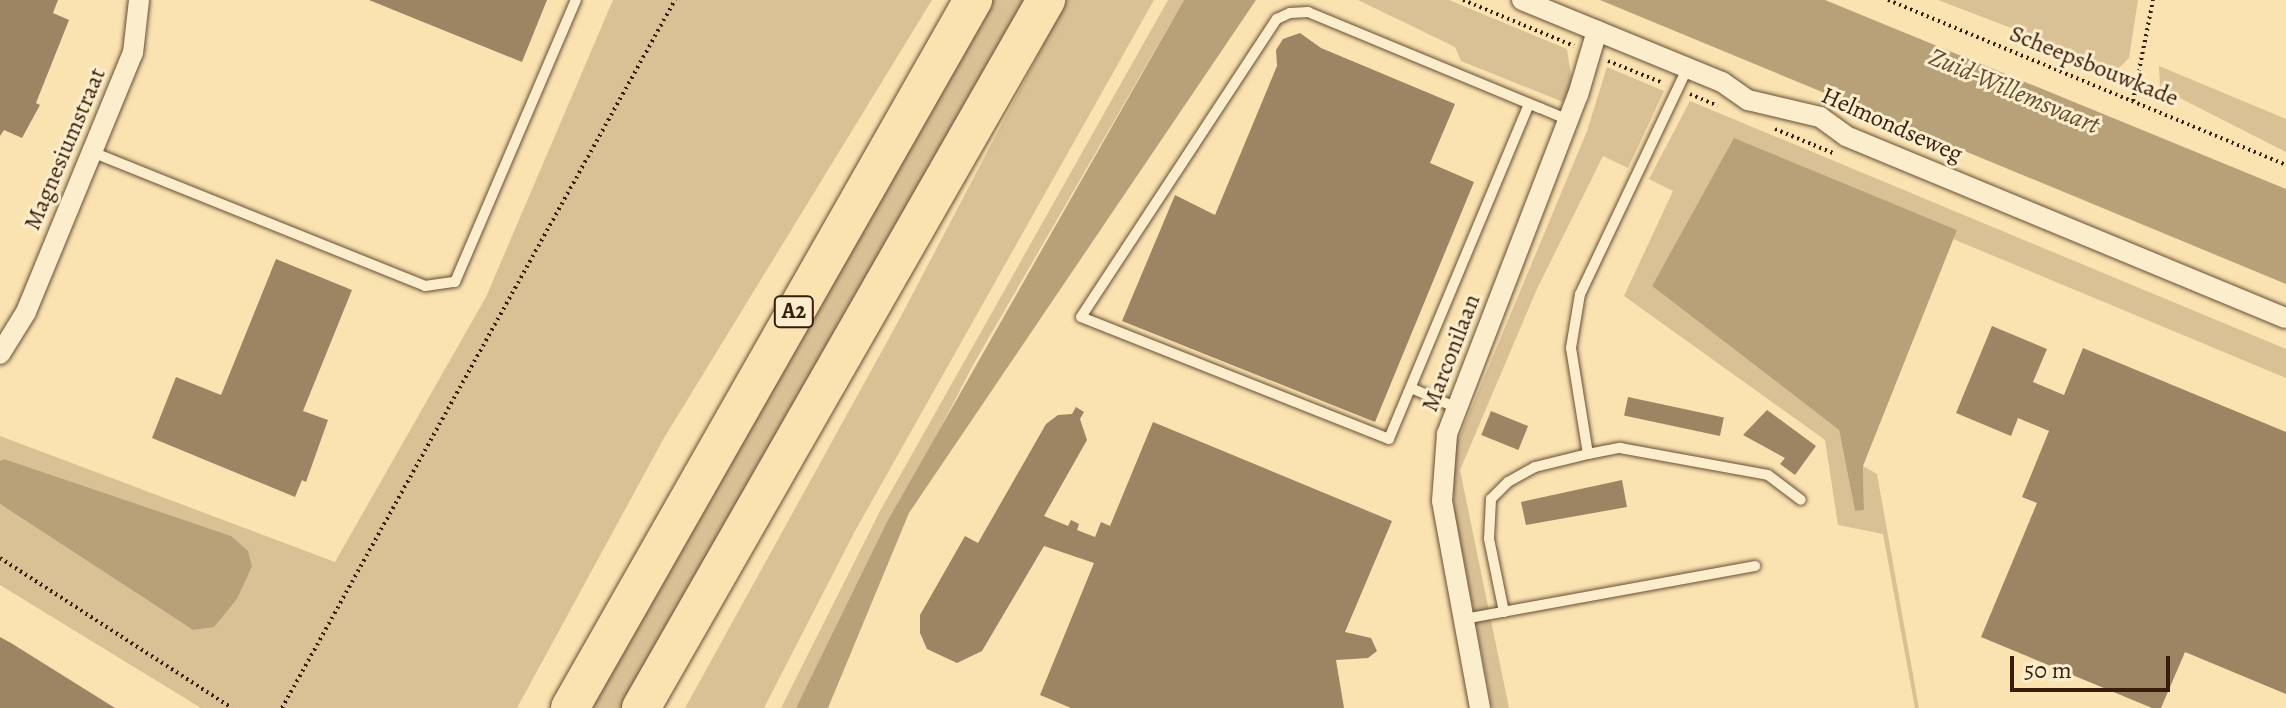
<!DOCTYPE html>
<html>
<head>
<meta charset="utf-8">
<style>
	body { margin:0 }
	#map { position:relative; width:2286px; height:708px; overflow:hidden; background:#fae3b1; font-family:Alegreya,serif }
	div>[style] { position:absolute }
	[style*='--x'] { left:calc(var(--x)*1px); top:calc(var(--y)*1px); width:calc(var(--w)*1px); rotate:calc(var(--a)*1deg) }
	.green>* { inset:0; background:#d9c195 }
	.water>* { inset:0; background:#b8a079 }
	.building>* { inset:0; background:#9d8462; transform-origin:0 0 }
	.path>* { height:4px; margin-top:-2px; transform-origin:0; background:repeating-linear-gradient(90deg,#381d0d 0 2px,transparent 0 6px) }
	.roads { filter:drop-shadow(0 0 2px #684e36) drop-shadow(0 0 2px #684e36) }
	.lane>* { height:10px; margin:-5px; padding:0 5px; transform-origin:5px; border-radius:5px; background:#fcedcc }
	.street>* { height:20px; margin:-10px; padding:0 10px; transform-origin:10px; border-radius:10px; background:#fcedcc }
	.highway>* { height:38px; margin:-19px; padding:0 19px; transform-origin:19px; border-radius:19px; background:#fae3b1 }
	span { translate:-50% -50%; white-space:nowrap; text-align:center; line-height:1.15; -webkit-text-stroke:6px #fcedcc; paint-order:stroke }
	.shield-label span { padding:2px 6px; background:#fcedcc; border:2px solid; border-radius:6px; -webkit-text-stroke-width:0 }
	.shield-label { font-size:22px; color:#381d0d; font-weight:700 }
	.street-label { font-size:24px; color:#381d0d }
	.water-label { font-size:26px; color:#654b33; font-style:italic }
	.scale { position:absolute; left:2010px; top:656px; width:160px; height:36px; box-sizing:border-box; border:4px solid #381d0d; border-top:0; padding-left:10px; font-size:24px; line-height:28px; white-space:nowrap; color:#381d0d; -webkit-text-stroke:6px #fcedcc; paint-order:stroke }
</style>
</head>
<body>
<div id="map">
	<div class="green">
		<i style="clip-path:polygon(613px 0,932px 0,664px 438px,517px 708px,201px 708px,0 585px,0 504px,193px 630px,5px 459px,0 461px,0 436px,335px 562px,486px 297px)"></i>
		<i style="clip-path:polygon(989px 0,1027px 0,629px 708px,586px 708px)"></i>
		<i style="clip-path:polygon(1067px 0,1154px 0,855px 531px,764px 708px,685px 708px,899px 320px)"></i>
		<i style="clip-path:polygon(1168px 0,1184px 0,973px 365px,796px 708px,781px 708px,880px 511px)"></i>
		<i style="clip-path:polygon(1358px 0,1449px 0,1567px 49px,1572px 83px,1563px 102px,1461px 61px,1455px 47px)"></i>
		<i style="clip-path:polygon(1938px 0,2138px 0,2129px 58px,2118px 69px)"></i>
		<i style="clip-path:polygon(2159px 66px,2286px 119px,2286px 152px,2160px 88px)"></i>
		<i style="clip-path:polygon(1607px 67px,1664px 91px,1628px 168px,1603px 156px,1537px 289px,1460px 470px,1509px 708px,1492px 708px,1454px 509px,1453px 452px,1587px 131px)"></i>
		<i style="clip-path:polygon(1690px 101px,2286px 349px,2286px 378px,1953px 239px,1957px 230px,1734px 139px,1652px 286px,1839px 430px,1855px 511px,1864px 509px,1863px 466px,1877px 474px,1919px 708px,1915px 708px,1883px 534px,1838px 525px,1825px 440px,1624px 296px,1673px 191px,1649px 179px)"></i>
	</div>
	<div class="water">
		<i style="clip-path:polygon(1184px 0,1256px 0,909px 513px,828px 708px,796px 708px,887px 522px)"></i>
		<i style="clip-path:polygon(1600px 0,1825px 0,2286px 189px,2286px 284px)"></i>
		<i style="clip-path:polygon(1734px 138px,1957px 230px,1863px 466px,1864px 510px,1855px 511px,1839px 430px,1652px 286px)"></i>
		<i style="clip-path:polygon(4px 459px,231px 536px,248px 551px,252px 566px,237px 599px,214px 627px,193px 630px,0 504px,0 461px)"></i>
	</div>
	<div class="building">
		<i style="clip-path:polygon(0 0,58px 0,53px 13px,69px 20px,36px 103px,40px 105px,22px 138px,4px 130px,0 136px)"></i>
		<i style="clip-path:polygon(369px 0,547px 0,522px 62px)"></i>
		<i style="clip-path:polygon(1300px 33px,1321px 48px,1455px 104px,1430px 163px,1474px 182px,1375px 422px,1122px 321px,1175px 195px,1215px 215px,1277px 66px,1276px 50px,1283px 39px)"></i>
		<i style="clip-path:polygon(276px 259px,352px 290px,303px 411px,328px 420px,306px 482px,302px 480px,295px 497px,152px 438px,176px 377px,221px 395px)"></i>
		<i style="clip-path:polygon(1992px 326px,2047px 349px,2033px 382px,2064px 395px,2083px 348px,2286px 432px,2286px 694px,2185px 652px,2161px 708px,2152px 708px,1981px 637px,2037px 503px,2022px 497px,2049px 431px,2018px 418px,2011px 436px,1956px 413px)"></i>
		<i style="left:1628px;top:397px;width:98px;height:19px;rotate:12deg"></i>
		<i style="clip-path:polygon(1076px 407px,1084px 412px,1080px 419px,1087px 440px,1044px 516px,1068px 526px,1071px 520px,1079px 524px,1077px 530px,1095px 537px,1101px 522px,1110px 526px,1153px 422px,1392px 521px,1345px 632px,1371px 638px,1377px 651px,1368px 658px,1336px 660px,1344px 708px,1071px 708px,1040px 695px,1094px 563px,1044px 546px,982px 651px,957px 663px,927px 649px,920px 633px,920px 615px,965px 536px,978px 543px,1046px 424px,1058px 415px,1072px 414px)"></i>
		<i style="clip-path:polygon(1767px 410px,1816px 446px,1795px 475px,1780px 464px,1785px 458px,1743px 435px)"></i>
		<i style="left:1491px;top:411px;width:40px;height:26px;rotate:22deg"></i>
		<i style="clip-path:polygon(1622px 480px,1627px 507px,1526px 525px,1521px 502px)"></i>
		<i style="clip-path:polygon(0 637px,11px 643px,115px 708px,0 708px)"></i>
	</div>
	<div class="path">
		<i style="--x:1463;--y:0;--w:120;--a:22.5"></i>
		<i style="--x:1888;--y:0;--w:431;--a:22.5"></i>
		<i style="--x:1608;--y:61;--w:59;--a:21.8"></i>
		<i style="--x:1690;--y:94;--w:30;--a:23"></i>
		<i style="--x:2133;--y:101;--w:103;--a:-78.8"></i>
		<i style="--x:1775;--y:129;--w:63;--a:22.5"></i>
		<i style="--x:0;--y:558;--w:276;--a:32.9"></i>
		<i style="--x:282;--y:708;--w:810;--a:-60.97"></i>
	</div>
	<div class="roads">
		<div class="lane">
			<i style="--x:1687;--y:69;--w:249;--a:115.4"></i>
			<i style="--x:1580;--y:294;--w:55;--a:99.5"></i>
			<i style="--x:1571;--y:348;--w:107;--a:80.9"></i>
			<i style="--x:1588;--y:454;--w:33;--a:-11"></i>
			<i style="--x:1620;--y:448;--w:150;--a:10.3"></i>
			<i style="--x:1768;--y:475;--w:41;--a:37.1"></i>
			<i style="--x:1529;--y:104;--w:363;--a:112.7"></i>
			<i style="--x:1389;--y:439;--w:331;--a:-158.4"></i>
			<i style="--x:1081;--y:317;--w:357;--a:-56.7"></i>
			<i style="--x:1277;--y:19;--w:14;--a:-25"></i>
			<i style="--x:1290;--y:13;--w:18;--a:-3"></i>
			<i style="--x:1308;--y:12;--w:251;--a:22.5"></i>
			<i style="--x:1540;--y:108;--w:30;--a:23"></i>
			<i style="--x:92;--y:152;--w:359;--a:21.9"></i>
			<i style="--x:425;--y:286;--w:30;--a:-8"></i>
			<i style="--x:455;--y:282;--w:307;--a:-66.8"></i>
			<i style="--x:1411;--y:388;--w:50;--a:23.5"></i>
			<i style="--x:1504;--y:612;--w:75;--a:-101.6"></i>
			<i style="--x:1489;--y:539;--w:40;--a:-87.1"></i>
			<i style="--x:1491;--y:499;--w:24;--a:-45"></i>
			<i style="--x:1508;--y:482;--w:31;--a:-29"></i>
			<i style="--x:1535;--y:467;--w:55;--a:-13.8"></i>
			<i style="--x:1464;--y:619;--w:296;--a:-10.3"></i>
		</div>
		<div class="street">
			<i style="--x:1522;--y:0;--w:216;--a:22.3"></i>
			<i style="--x:1722;--y:82;--w:32;--a:35"></i>
			<i style="--x:1748;--y:100;--w:74;--a:13.3"></i>
			<i style="--x:1820;--y:117;--w:32;--a:36"></i>
			<i style="--x:1846;--y:136;--w:476;--a:22.5"></i>
			<i style="--x:0;--y:354;--w:49;--a:-58.2"></i>
			<i style="--x:26;--y:312;--w:280;--a:-67.6"></i>
			<i style="--x:133;--y:53;--w:53;--a:-83.5"></i>
			<i style="--x:1480;--y:708;--w:210;--a:-100.4"></i>
			<i style="--x:1442;--y:501;--w:67;--a:-85.7"></i>
			<i style="--x:1447;--y:434;--w:363;--a:-68.9"></i>
			<i style="--x:1578;--y:95;--w:67;--a:-73.5"></i>
		</div>
		<div class="highway">
			<i style="--x:570;--y:708;--w:815;--a:-60.35"></i>
			<i style="--x:641;--y:708;--w:816;--a:-60.23"></i>
		</div>
	</div>
	<div class="shield-label">
		<span style="left:794px;top:312px">A2</span>
	</div>
	<div class="street-label">
		<span style="left:2094px;top:66px;rotate:22deg">Scheepsbouwkade</span>
		<span style="left:1892px;top:125px;rotate:24deg">Helmondseweg</span>
		<span style="left:65px;top:149px;rotate:-67deg">Magnesiumstraat</span>
		<span style="left:1451px;top:353px;rotate:-69deg">Marconilaan</span>
	</div>
	<div class="water-label">
		<span style="left:2014px;top:91px;rotate:23deg">Zuid-Willemsvaart</span>
	</div>
	<div class="scale">50 m</div>
</div>
</body>
</html>
